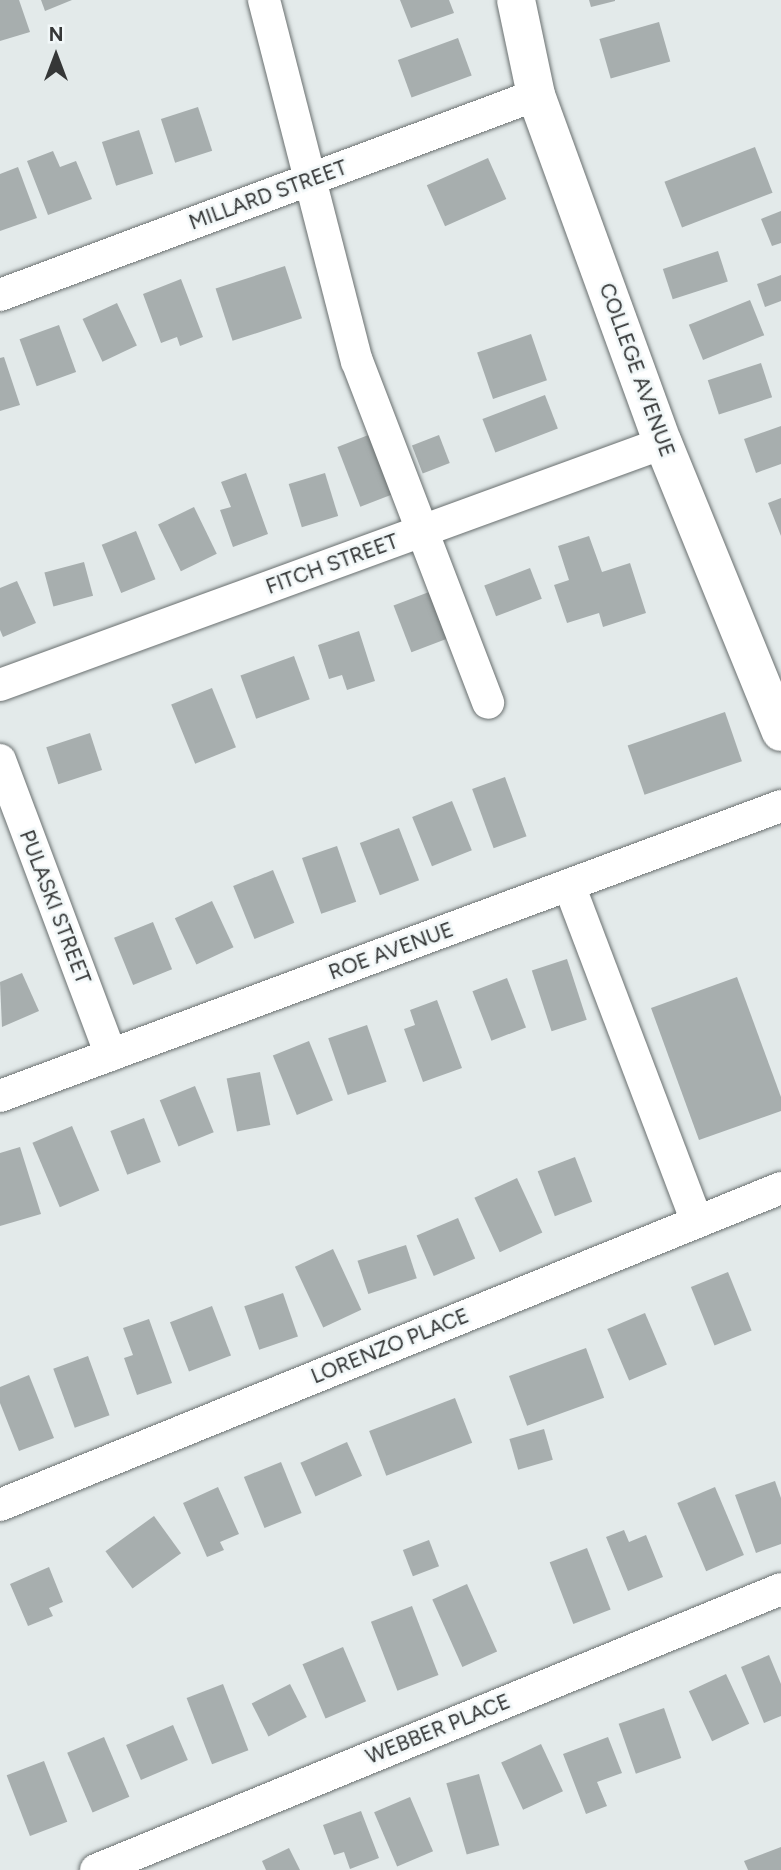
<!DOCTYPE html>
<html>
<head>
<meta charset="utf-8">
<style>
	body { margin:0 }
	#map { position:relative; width:781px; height:1870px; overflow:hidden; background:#e3eaea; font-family:Figtree,sans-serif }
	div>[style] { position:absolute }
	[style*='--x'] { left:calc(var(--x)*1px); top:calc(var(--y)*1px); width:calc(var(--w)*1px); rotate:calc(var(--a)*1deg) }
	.building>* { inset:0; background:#a7aeae; transform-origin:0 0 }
	.roads { filter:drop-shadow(0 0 2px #6a7070) drop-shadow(0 0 2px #6a7070) }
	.minor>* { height:32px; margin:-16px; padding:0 16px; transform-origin:16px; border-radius:16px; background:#fff }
	.major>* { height:38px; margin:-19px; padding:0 19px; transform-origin:19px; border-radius:19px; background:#fff }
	span { translate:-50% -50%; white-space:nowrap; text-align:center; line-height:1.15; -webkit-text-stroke:5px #f1f7f8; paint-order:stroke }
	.street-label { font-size:21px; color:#353737 }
	.north { position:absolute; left:21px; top:21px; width:70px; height:70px; -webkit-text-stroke:5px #f1f7f8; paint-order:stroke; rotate:0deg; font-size:19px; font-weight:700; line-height:28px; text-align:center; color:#353737 }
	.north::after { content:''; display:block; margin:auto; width:24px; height:32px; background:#353737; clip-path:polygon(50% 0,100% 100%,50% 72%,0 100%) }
</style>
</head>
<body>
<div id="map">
	<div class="building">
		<i style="clip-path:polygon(0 0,19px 0,30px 32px,0 41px)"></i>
		<i style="clip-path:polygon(41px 0,72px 0,45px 11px)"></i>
		<i style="clip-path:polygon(400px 0,449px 0,454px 13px,411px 28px)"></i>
		<i style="clip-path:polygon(589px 0,615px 0,615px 1px,591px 7px)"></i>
		<i style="left:659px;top:22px;width:41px;height:62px;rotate:74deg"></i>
		<i style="left:458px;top:38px;width:40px;height:64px;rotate:70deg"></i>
		<i style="left:198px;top:107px;width:46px;height:39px;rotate:72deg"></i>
		<i style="left:139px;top:130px;width:46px;height:39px;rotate:72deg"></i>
		<i style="left:755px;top:147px;width:49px;height:97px;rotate:69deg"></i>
		<i style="clip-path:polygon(53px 151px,60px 167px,76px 161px,92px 199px,48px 215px,27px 161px)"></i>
		<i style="left:488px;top:158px;width:45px;height:67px;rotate:66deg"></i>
		<i style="clip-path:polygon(18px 167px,37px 218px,0 231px,0 174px)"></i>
		<i style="clip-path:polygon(781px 211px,781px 243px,772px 246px,761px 219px)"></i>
		<i style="left:718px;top:251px;width:32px;height:58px;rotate:72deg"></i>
		<i style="left:285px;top:266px;width:55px;height:73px;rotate:72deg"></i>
		<i style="clip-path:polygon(781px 275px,781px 301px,765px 307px,757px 284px)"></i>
		<i style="clip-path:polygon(181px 279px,203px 337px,180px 346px,177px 337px,161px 343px,143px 294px)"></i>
		<i style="left:750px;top:300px;width:38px;height:66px;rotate:68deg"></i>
		<i style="left:117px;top:303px;width:47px;height:38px;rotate:65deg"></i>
		<i style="left:59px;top:325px;width:50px;height:42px;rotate:70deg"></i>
		<i style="left:531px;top:334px;width:49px;height:57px;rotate:71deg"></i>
		<i style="clip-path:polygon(4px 357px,20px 405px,0 411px,0 358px)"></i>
		<i style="left:761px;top:363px;width:36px;height:56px;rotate:72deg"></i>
		<i style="left:545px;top:395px;width:36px;height:67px;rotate:69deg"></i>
		<i style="clip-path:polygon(781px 426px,781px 464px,756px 473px,744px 439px)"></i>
		<i style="left:371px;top:434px;width:64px;height:36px;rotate:69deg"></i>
		<i style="left:439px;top:435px;width:30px;height:29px;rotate:69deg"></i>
		<i style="clip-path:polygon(246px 473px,268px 534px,233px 547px,220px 510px,231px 507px,221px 482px)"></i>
		<i style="left:325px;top:473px;width:45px;height:38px;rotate:73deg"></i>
		<i style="clip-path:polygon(781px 498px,781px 536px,768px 503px)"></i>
		<i style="left:194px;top:507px;width:52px;height:40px;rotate:64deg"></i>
		<i style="left:136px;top:531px;width:52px;height:37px;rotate:68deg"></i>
		<i style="clip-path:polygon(589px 536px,602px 572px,630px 563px,646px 613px,603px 627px,599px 613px,567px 623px,554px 585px,569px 580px,558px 546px)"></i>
		<i style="left:84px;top:562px;width:35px;height:41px;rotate:75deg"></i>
		<i style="left:530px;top:568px;width:33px;height:49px;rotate:69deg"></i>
		<i style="clip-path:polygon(17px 581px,36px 623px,3px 637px,0 630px,0 588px)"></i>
		<i style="left:429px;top:592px;width:50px;height:38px;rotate:69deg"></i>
		<i style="clip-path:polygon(359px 631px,375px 681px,347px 690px,342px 675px,329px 679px,318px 645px)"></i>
		<i style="left:294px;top:656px;width:46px;height:57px;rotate:70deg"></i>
		<i style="left:212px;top:688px;width:64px;height:44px;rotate:68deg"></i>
		<i style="left:725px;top:712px;width:52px;height:103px;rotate:71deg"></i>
		<i style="left:90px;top:733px;width:39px;height:46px;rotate:72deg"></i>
		<i style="left:505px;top:777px;width:63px;height:35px;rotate:70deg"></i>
		<i style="left:452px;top:801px;width:53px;height:43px;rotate:68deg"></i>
		<i style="left:399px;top:828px;width:56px;height:42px;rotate:69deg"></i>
		<i style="left:337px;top:846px;width:59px;height:37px;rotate:71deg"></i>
		<i style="left:273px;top:870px;width:57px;height:43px;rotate:68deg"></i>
		<i style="left:212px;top:901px;width:51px;height:41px;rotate:65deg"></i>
		<i style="left:153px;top:922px;width:51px;height:42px;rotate:68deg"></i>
		<i style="left:567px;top:959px;width:64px;height:37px;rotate:72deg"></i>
		<i style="clip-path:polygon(22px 973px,39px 1011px,2px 1027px,0 982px)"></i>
		<i style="clip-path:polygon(737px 977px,781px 1097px,781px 1111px,699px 1140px,651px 1008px)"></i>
		<i style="left:507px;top:978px;width:53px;height:37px;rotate:69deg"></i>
		<i style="clip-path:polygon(437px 1000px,462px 1068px,423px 1082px,404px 1029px,415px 1025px,410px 1010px)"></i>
		<i style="left:367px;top:1025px;width:60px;height:41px;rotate:71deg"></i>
		<i style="left:309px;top:1041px;width:64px;height:39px;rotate:68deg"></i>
		<i style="left:260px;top:1072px;width:54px;height:34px;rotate:79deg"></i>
		<i style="left:195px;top:1086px;width:50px;height:38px;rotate:68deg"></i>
		<i style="left:144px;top:1118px;width:47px;height:36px;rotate:69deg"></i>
		<i style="left:72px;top:1126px;width:70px;height:43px;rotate:67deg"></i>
		<i style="clip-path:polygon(20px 1147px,41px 1214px,0 1226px,0 1153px)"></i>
		<i style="left:575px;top:1157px;width:48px;height:40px;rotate:69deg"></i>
		<i style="left:517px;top:1178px;width:60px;height:47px;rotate:65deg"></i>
		<i style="left:458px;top:1218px;width:44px;height:45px;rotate:67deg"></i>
		<i style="left:406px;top:1245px;width:35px;height:51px;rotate:72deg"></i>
		<i style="left:333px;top:1249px;width:67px;height:42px;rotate:65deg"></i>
		<i style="left:728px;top:1272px;width:63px;height:40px;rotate:68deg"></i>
		<i style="left:283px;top:1293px;width:46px;height:41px;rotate:71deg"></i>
		<i style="left:212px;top:1306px;width:53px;height:45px;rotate:69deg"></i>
		<i style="left:645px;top:1313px;width:56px;height:41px;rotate:67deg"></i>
		<i style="clip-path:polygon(149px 1319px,172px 1383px,137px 1395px,124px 1358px,133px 1355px,123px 1328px)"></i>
		<i style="left:586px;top:1348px;width:53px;height:82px;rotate:70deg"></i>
		<i style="left:88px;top:1356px;width:63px;height:37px;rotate:70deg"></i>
		<i style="clip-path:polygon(29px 1375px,54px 1438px,19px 1451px,0 1403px,0 1387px)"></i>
		<i style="left:455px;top:1398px;width:48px;height:92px;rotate:69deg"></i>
		<i style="left:544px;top:1429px;width:32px;height:36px;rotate:74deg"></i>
		<i style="left:347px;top:1442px;width:37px;height:51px;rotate:66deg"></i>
		<i style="left:281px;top:1462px;width:55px;height:40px;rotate:68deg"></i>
		<i style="clip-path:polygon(775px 1481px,781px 1498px,781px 1544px,756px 1553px,735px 1495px)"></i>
		<i style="clip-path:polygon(218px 1487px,239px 1534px,220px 1542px,224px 1550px,207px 1557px,183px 1503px)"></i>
		<i style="left:715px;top:1487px;width:74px;height:41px;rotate:67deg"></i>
		<i style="left:154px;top:1516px;width:46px;height:60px;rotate:54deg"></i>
		<i style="clip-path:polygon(624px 1530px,629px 1542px,646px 1535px,663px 1577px,628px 1591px,606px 1537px)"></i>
		<i style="left:429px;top:1540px;width:28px;height:28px;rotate:69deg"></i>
		<i style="left:587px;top:1548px;width:66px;height:40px;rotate:69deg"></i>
		<i style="clip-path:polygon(49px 1567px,63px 1602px,49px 1608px,53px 1616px,28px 1626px,10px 1584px)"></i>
		<i style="left:467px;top:1584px;width:74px;height:38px;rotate:66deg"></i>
		<i style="left:412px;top:1606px;width:74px;height:44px;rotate:69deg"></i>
		<i style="left:343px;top:1647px;width:59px;height:44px;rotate:67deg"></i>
		<i style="clip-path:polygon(769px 1655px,781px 1684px,781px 1716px,764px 1723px,741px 1667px)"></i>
		<i style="left:726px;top:1674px;width:55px;height:41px;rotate:65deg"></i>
		<i style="left:223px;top:1684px;width:71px;height:39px;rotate:69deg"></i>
		<i style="left:290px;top:1684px;width:37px;height:43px;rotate:63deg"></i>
		<i style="left:664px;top:1708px;width:53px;height:48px;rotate:71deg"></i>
		<i style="left:173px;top:1725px;width:38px;height:51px;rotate:67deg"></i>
		<i style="left:104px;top:1737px;width:65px;height:40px;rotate:67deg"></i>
		<i style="clip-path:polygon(608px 1737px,622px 1773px,597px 1782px,607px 1806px,586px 1814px,563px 1754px)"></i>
		<i style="left:541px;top:1744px;width:52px;height:44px;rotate:65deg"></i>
		<i style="left:44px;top:1761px;width:65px;height:40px;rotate:69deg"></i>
		<i style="left:479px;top:1774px;width:74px;height:34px;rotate:74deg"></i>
		<i style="left:410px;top:1797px;width:59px;height:39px;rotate:67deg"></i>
		<i style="clip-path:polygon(361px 1811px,379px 1858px,350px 1869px,344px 1852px,334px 1855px,323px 1825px)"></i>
		<i style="clip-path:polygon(781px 1847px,781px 1870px,748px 1870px,744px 1861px)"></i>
		<i style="clip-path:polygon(289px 1848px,300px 1870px,266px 1870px,262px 1861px)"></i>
	</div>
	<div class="roads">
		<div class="minor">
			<i style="--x:264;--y:0;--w:373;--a:75.6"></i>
			<i style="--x:357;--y:361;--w:366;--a:69"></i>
			<i style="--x:0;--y:295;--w:572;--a:-20.46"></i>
			<i style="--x:0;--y:685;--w:706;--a:-20.05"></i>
			<i style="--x:0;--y:760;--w:315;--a:69.4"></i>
			<i style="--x:569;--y:885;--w:360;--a:69.2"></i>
			<i style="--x:0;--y:1096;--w:833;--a:-20.37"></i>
			<i style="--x:0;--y:1505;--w:843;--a:-22.09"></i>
			<i style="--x:96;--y:1870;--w:740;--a:-22.3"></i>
		</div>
		<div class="major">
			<i style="--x:516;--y:0;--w:97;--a:78.1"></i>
			<i style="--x:536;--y:95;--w:370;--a:70"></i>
			<i style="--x:663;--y:443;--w:312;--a:67.8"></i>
		</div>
	</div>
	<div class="street-label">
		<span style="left:268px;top:195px;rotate:-20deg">MILLARD STREET</span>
		<span style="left:637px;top:370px;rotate:70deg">COLLEGE AVENUE</span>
		<span style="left:332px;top:564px;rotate:-20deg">FITCH STREET</span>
		<span style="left:55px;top:907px;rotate:69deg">PULASKI STREET</span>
		<span style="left:391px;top:951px;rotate:-20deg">ROE AVENUE</span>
		<span style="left:390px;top:1346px;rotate:-22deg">LORENZO PLACE</span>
		<span style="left:438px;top:1729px;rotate:-22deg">WEBBER PLACE</span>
	</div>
	<div class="north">N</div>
</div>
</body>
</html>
